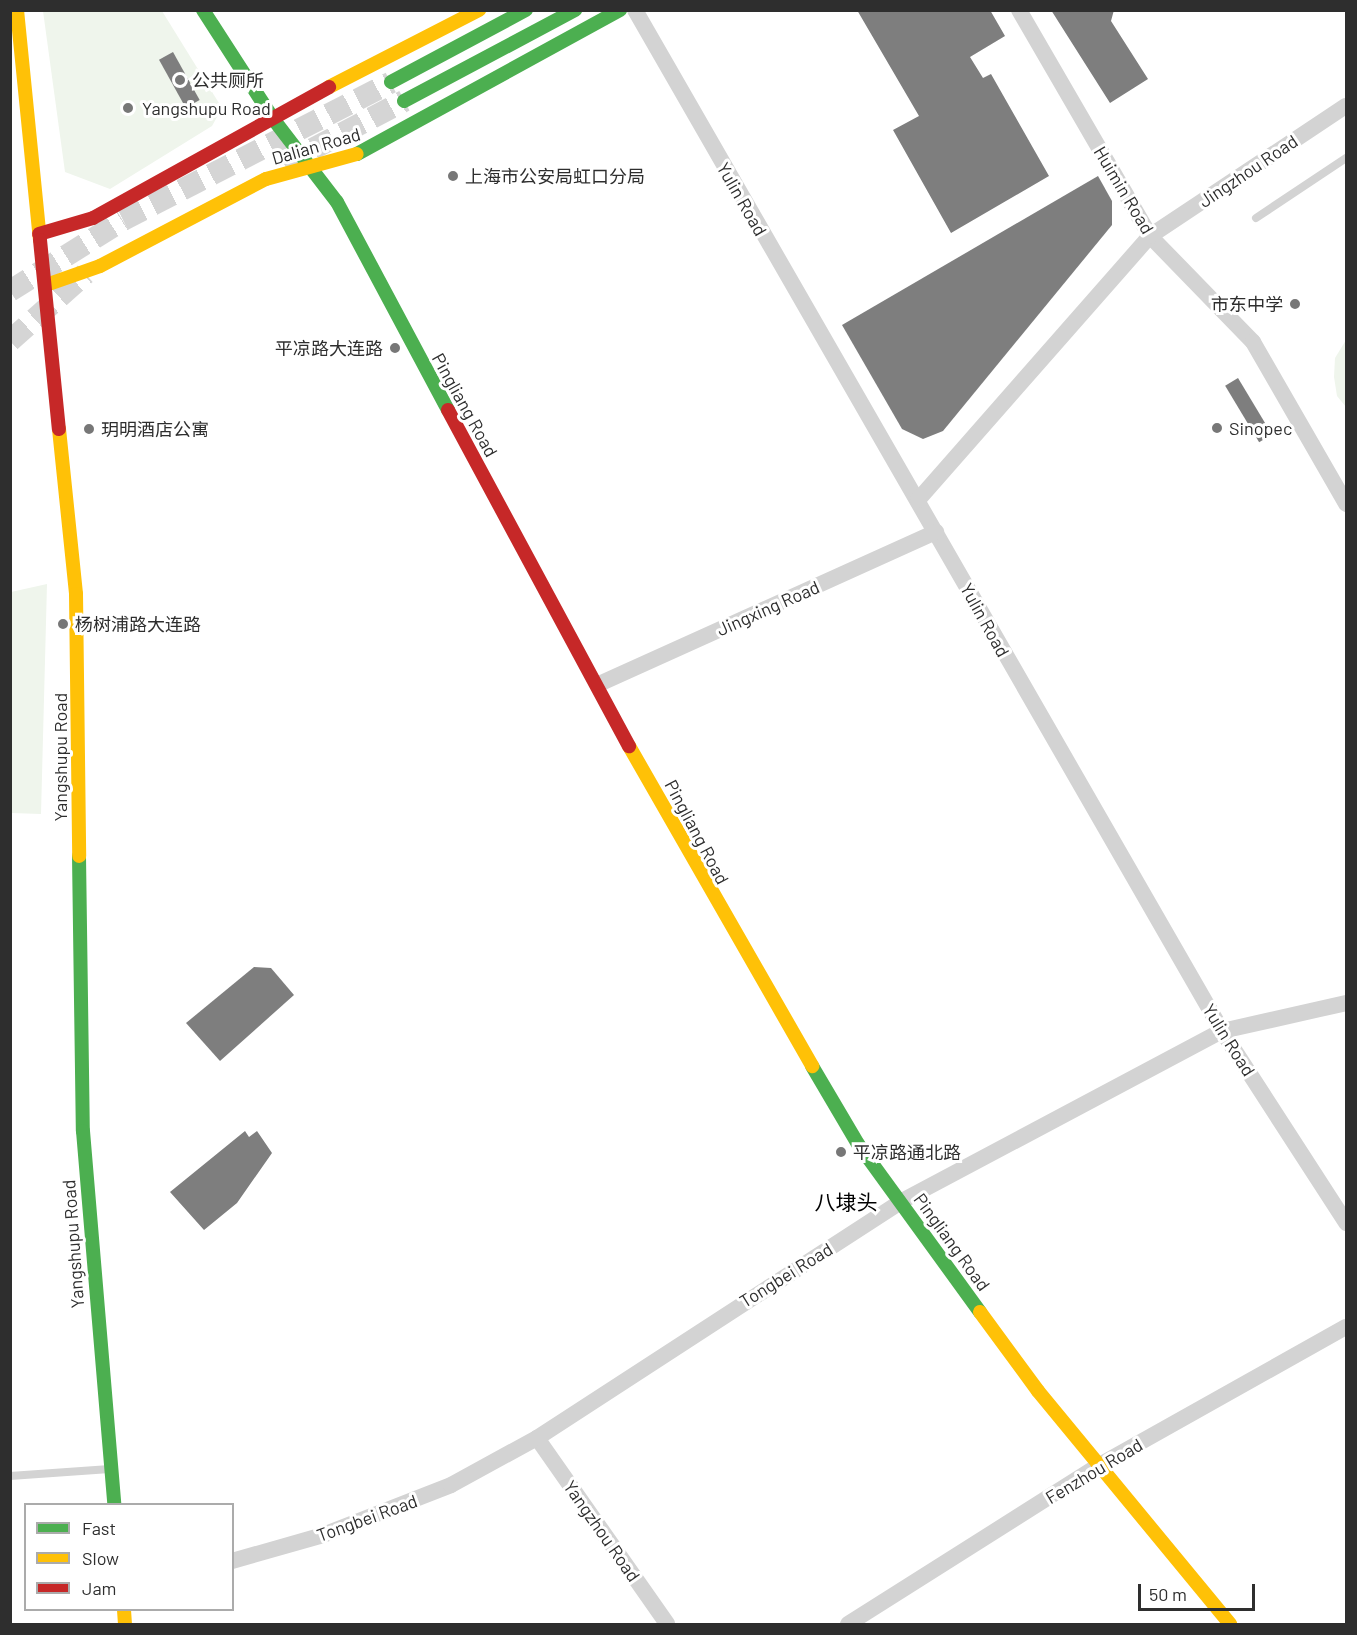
<!DOCTYPE html>
<html>
<head>
<meta charset="utf-8">
<style>
	body { margin:0 }
	#map { position:relative; width:1357px; height:1635px; overflow:hidden; background:#fff; font-family:Barlow,"Noto Sans SC",sans-serif }
	div>[style] { position:absolute }
	[style*='--x'] { left:calc(var(--x)*1px); top:calc(var(--y)*1px); width:calc(var(--w)*1px); rotate:calc(var(--a)*1deg) }
	.green>* { inset:0; background:#eff5ec }
	.building>* { inset:0; background:#7e7e7e; transform-origin:0 0 }
	.secondary-tunnel>* { height:22px; margin-top:-11px; transform-origin:0; background:repeating-linear-gradient(90deg,#d5d5d5 0 22px,transparent 0 33px) }
	.lane>* { height:8px; margin:-4px; padding:0 4px; transform-origin:4px; border-radius:4px; background:#d3d3d3 }
	.street>* { height:16px; margin:-8px; padding:0 8px; transform-origin:8px; border-radius:8px; background:#d3d3d3 }
	.fast>* { height:14px; margin:-7px; padding:0 7px; transform-origin:7px; border-radius:7px; background:#4caf50 }
	.slow>* { height:14px; margin:-7px; padding:0 7px; transform-origin:7px; border-radius:7px; background:#ffc107 }
	.jam>* { height:14px; margin:-7px; padding:0 7px; transform-origin:7px; border-radius:7px; background:#c62828 }
	.dots>* { width:16px; height:16px; translate:-50% -50%; box-sizing:border-box; border:3px solid #fff; border-radius:50% }
	span { translate:-50% -50%; white-space:nowrap; text-align:center; line-height:1.15; -webkit-text-stroke:6px #fff; paint-order:stroke }
	.poi-label { font-size:18px; color:#2e2e2e }
	.left { translate:0 -50%; text-align:left }
	.right { translate:-100% -50%; text-align:right }
	.street-label { font-size:18px; color:#2e2e2e }
	.quarter-label { font-size:21px; color:#000 }
	.frame { position:absolute; inset:0; border:12px solid #2e2e2e; pointer-events:none }
	.legend { position:absolute; left:24px; top:1503px; width:210px; height:108px; box-sizing:border-box; background:#fff; border:2px solid #ababab; margin:0; padding:8px 10px; list-style:none; font-size:18px; color:#2e2e2e }
	.legend li { display:flex; align-items:center; gap:12px; height:30px }
	.legend b { width:30px; border:2px solid #ababab }
	.scale { position:absolute; left:1138px; top:1584px; width:117px; height:27px; box-sizing:border-box; border:3px solid #2e2e2e; border-top:0; padding-left:8px; font-size:18px; line-height:21px; white-space:nowrap; color:#2e2e2e; -webkit-text-stroke:4px #fff; paint-order:stroke }
</style>
</head>
<body>
<div id="map">
	<div class="green">
		<i style="clip-path:polygon(43px 11px,162px 11px,222px 108px,212px 126px,110px 189px,65px 172px)"></i>
		<i style="clip-path:polygon(1346px 340px,1346px 407px,1337px 396px,1334px 377px,1335px 358px)"></i>
		<i style="clip-path:polygon(47px 584px,41px 814px,11px 813px,11px 592px)"></i>
	</div>
	<div class="building">
		<i style="clip-path:polygon(857px 10px,990px 10px,1005px 36px,970px 57px,983px 78px,991px 74px,1049px 176px,951px 233px,893px 130px,919px 116px)"></i>
		<i style="clip-path:polygon(1051px 10px,1114px 10px,1111px 21px,1148px 79px,1110px 103px)"></i>
		<i style="left:173px;top:52px;width:55px;height:16px;rotate:61deg"></i>
		<i style="clip-path:polygon(1098px 176px,1112px 201px,1112px 225px,943px 431px,923px 439px,902px 429px,842px 325px)"></i>
		<i style="left:1238px;top:378px;width:66px;height:15px;rotate:59deg"></i>
		<i style="clip-path:polygon(254px 967px,271px 968px,294px 995px,220px 1061px,186px 1023px)"></i>
		<i style="clip-path:polygon(245px 1131px,249px 1137px,257px 1131px,272px 1153px,237px 1203px,204px 1230px,170px 1192px)"></i>
	</div>
	<div class="secondary-tunnel">
		<i style="--x:284;--y:164;--w:136;--a:-27.7"></i>
		<i style="--x:10;--y:291;--w:133;--a:-32.1"></i>
		<i style="--x:123;--y:220;--w:301;--a:-27.2"></i>
		<i style="--x:10;--y:341;--w:101;--a:-41.8"></i>
	</div>
	<div class="lane">
		<i style="--x:1256;--y:218;--w:108;--a:-33.7"></i>
		<i style="--x:10;--y:1476;--w:100;--a:-4"></i>
	</div>
	<div class="street">
		<i style="--x:635;--y:10;--w:1178;--a:60.1"></i>
		<i style="--x:1222;--y:1031;--w:229;--a:57.1"></i>
		<i style="--x:1019;--y:10;--w:261;--a:59.9"></i>
		<i style="--x:1150;--y:236;--w:148;--a:45.8"></i>
		<i style="--x:1253;--y:342;--w:187;--a:60.1"></i>
		<i style="--x:918;--y:500;--w:351;--a:-48.7"></i>
		<i style="--x:1150;--y:236;--w:235;--a:-33.6"></i>
		<i style="--x:599;--y:684;--w:370;--a:-24.3"></i>
		<i style="--x:537;--y:1438;--w:227;--a:55"></i>
		<i style="--x:232;--y:1561;--w:95;--a:-15.9"></i>
		<i style="--x:323;--y:1535;--w:137;--a:-21.3"></i>
		<i style="--x:451;--y:1485;--w:98;--a:-28.7"></i>
		<i style="--x:537;--y:1438;--w:433;--a:-33"></i>
		<i style="--x:900;--y:1202;--w:365;--a:-28"></i>
		<i style="--x:1222;--y:1031;--w:127;--a:-12.7"></i>
		<i style="--x:848;--y:1624;--w:296;--a:-32.3"></i>
		<i style="--x:1098;--y:1466;--w:284;--a:-29.3"></i>
	</div>
	<div class="fast">
		<i style="--x:203;--y:10;--w:131;--a:57.2"></i>
		<i style="--x:274;--y:120;--w:103;--a:52.5"></i>
		<i style="--x:337;--y:202;--w:236;--a:61.9"></i>
		<i style="--x:391;--y:82;--w:153;--a:-28.1"></i>
		<i style="--x:404;--y:101;--w:194;--a:-28"></i>
		<i style="--x:357;--y:154;--w:300;--a:-28.7"></i>
		<i style="--x:79;--y:856;--w:275;--a:89.2"></i>
		<i style="--x:83;--y:1131;--w:374;--a:85.2"></i>
		<i style="--x:812;--y:1066;--w:91;--a:59.5"></i>
		<i style="--x:858;--y:1144;--w:208;--a:54"></i>
	</div>
	<div class="slow">
		<i style="--x:17;--y:10;--w:231;--a:84.3"></i>
		<i style="--x:329;--y:87;--w:169;--a:-27.2"></i>
		<i style="--x:46;--y:285;--w:57;--a:-19.4"></i>
		<i style="--x:100;--y:266;--w:187;--a:-27.7"></i>
		<i style="--x:266;--y:179;--w:94;--a:-15.4"></i>
		<i style="--x:59;--y:429;--w:166;--a:84.1"></i>
		<i style="--x:76;--y:594;--w:262;--a:89.3"></i>
		<i style="--x:629;--y:746;--w:369;--a:60.2"></i>
		<i style="--x:980;--y:1312;--w:98;--a:53.7"></i>
		<i style="--x:1038;--y:1391;--w:302;--a:50.5"></i>
		<i style="--x:124;--y:1610;--w:14;--a:86"></i>
	</div>
	<div class="jam">
		<i style="--x:39;--y:234;--w:56;--a:-16.5"></i>
		<i style="--x:93;--y:218;--w:270;--a:-29"></i>
		<i style="--x:40;--y:240;--w:190;--a:84.3"></i>
		<i style="--x:448;--y:410;--w:382;--a:61.7"></i>
	</div>
	<div class="dots">
		<i style="left:180px;top:80px;background:#777"></i>
		<i style="left:128px;top:108px;background:#777"></i>
		<i style="left:453px;top:176px;background:#777"></i>
		<i style="left:1295px;top:304px;background:#777"></i>
		<i style="left:395px;top:348px;background:#777"></i>
		<i style="left:1217px;top:428px;background:#777"></i>
		<i style="left:89px;top:429px;background:#777"></i>
		<i style="left:63px;top:624px;background:#777"></i>
		<i style="left:841px;top:1152px;background:#777"></i>
	</div>
	<div class="poi-label">
		<span class="left" style="left:192px;top:80px">公共厕所</span>
		<span class="left" style="left:142px;top:108px">Yangshupu Road</span>
		<span class="left" style="left:465px;top:176px">上海市公安局虹口分局</span>
		<span class="right" style="left:1283px;top:304px">市东中学</span>
		<span class="right" style="left:383px;top:348px">平凉路大连路</span>
		<span class="left" style="left:1229px;top:428px">Sinopec</span>
		<span class="left" style="left:101px;top:429px">玥明酒店公寓</span>
		<span class="left" style="left:75px;top:624px">杨树浦路大连路</span>
		<span class="left" style="left:853px;top:1152px">平凉路通北路</span>
	</div>
	<div class="street-label">
		<span style="left:316px;top:146px;rotate:-16deg">Dalian Road</span>
		<span style="left:1248px;top:171px;rotate:-34deg">Jingzhou Road</span>
		<span style="left:1124px;top:190px;rotate:59deg">Huimin Road</span>
		<span style="left:742px;top:199px;rotate:60deg">Yulin Road</span>
		<span style="left:465px;top:405px;rotate:61deg">Pingliang Road</span>
		<span style="left:768px;top:608px;rotate:-24deg">Jingxing Road</span>
		<span style="left:985px;top:620px;rotate:61deg">Yulin Road</span>
		<span style="left:60px;top:757px;rotate:-90deg">Yangshupu Road</span>
		<span style="left:697px;top:832px;rotate:62deg">Pingliang Road</span>
		<span style="left:1229px;top:1040px;rotate:58deg">Yulin Road</span>
		<span style="left:952px;top:1242px;rotate:54deg">Pingliang Road</span>
		<span style="left:73px;top:1244px;rotate:-94deg">Yangshupu Road</span>
		<span style="left:786px;top:1275px;rotate:-32deg">Tongbei Road</span>
		<span style="left:1094px;top:1471px;rotate:-31deg">Fenzhou Road</span>
		<span style="left:367px;top:1518px;rotate:-20deg">Tongbei Road</span>
		<span style="left:602px;top:1531px;rotate:55deg">Yangzhou Road</span>
	</div>
	<div class="quarter-label">
		<span style="left:846px;top:1202px">八埭头</span>
	</div>
	<div class="frame"></div>
	<ul class="legend">
	<li><b style="height:8px;background:#4caf50"></b>Fast</li>
	<li><b style="height:8px;background:#ffc107"></b>Slow</li>
	<li><b style="height:8px;background:#c62828"></b>Jam</li>
	</ul>
	<div class="scale">50 m</div>
</div>
</body>
</html>
